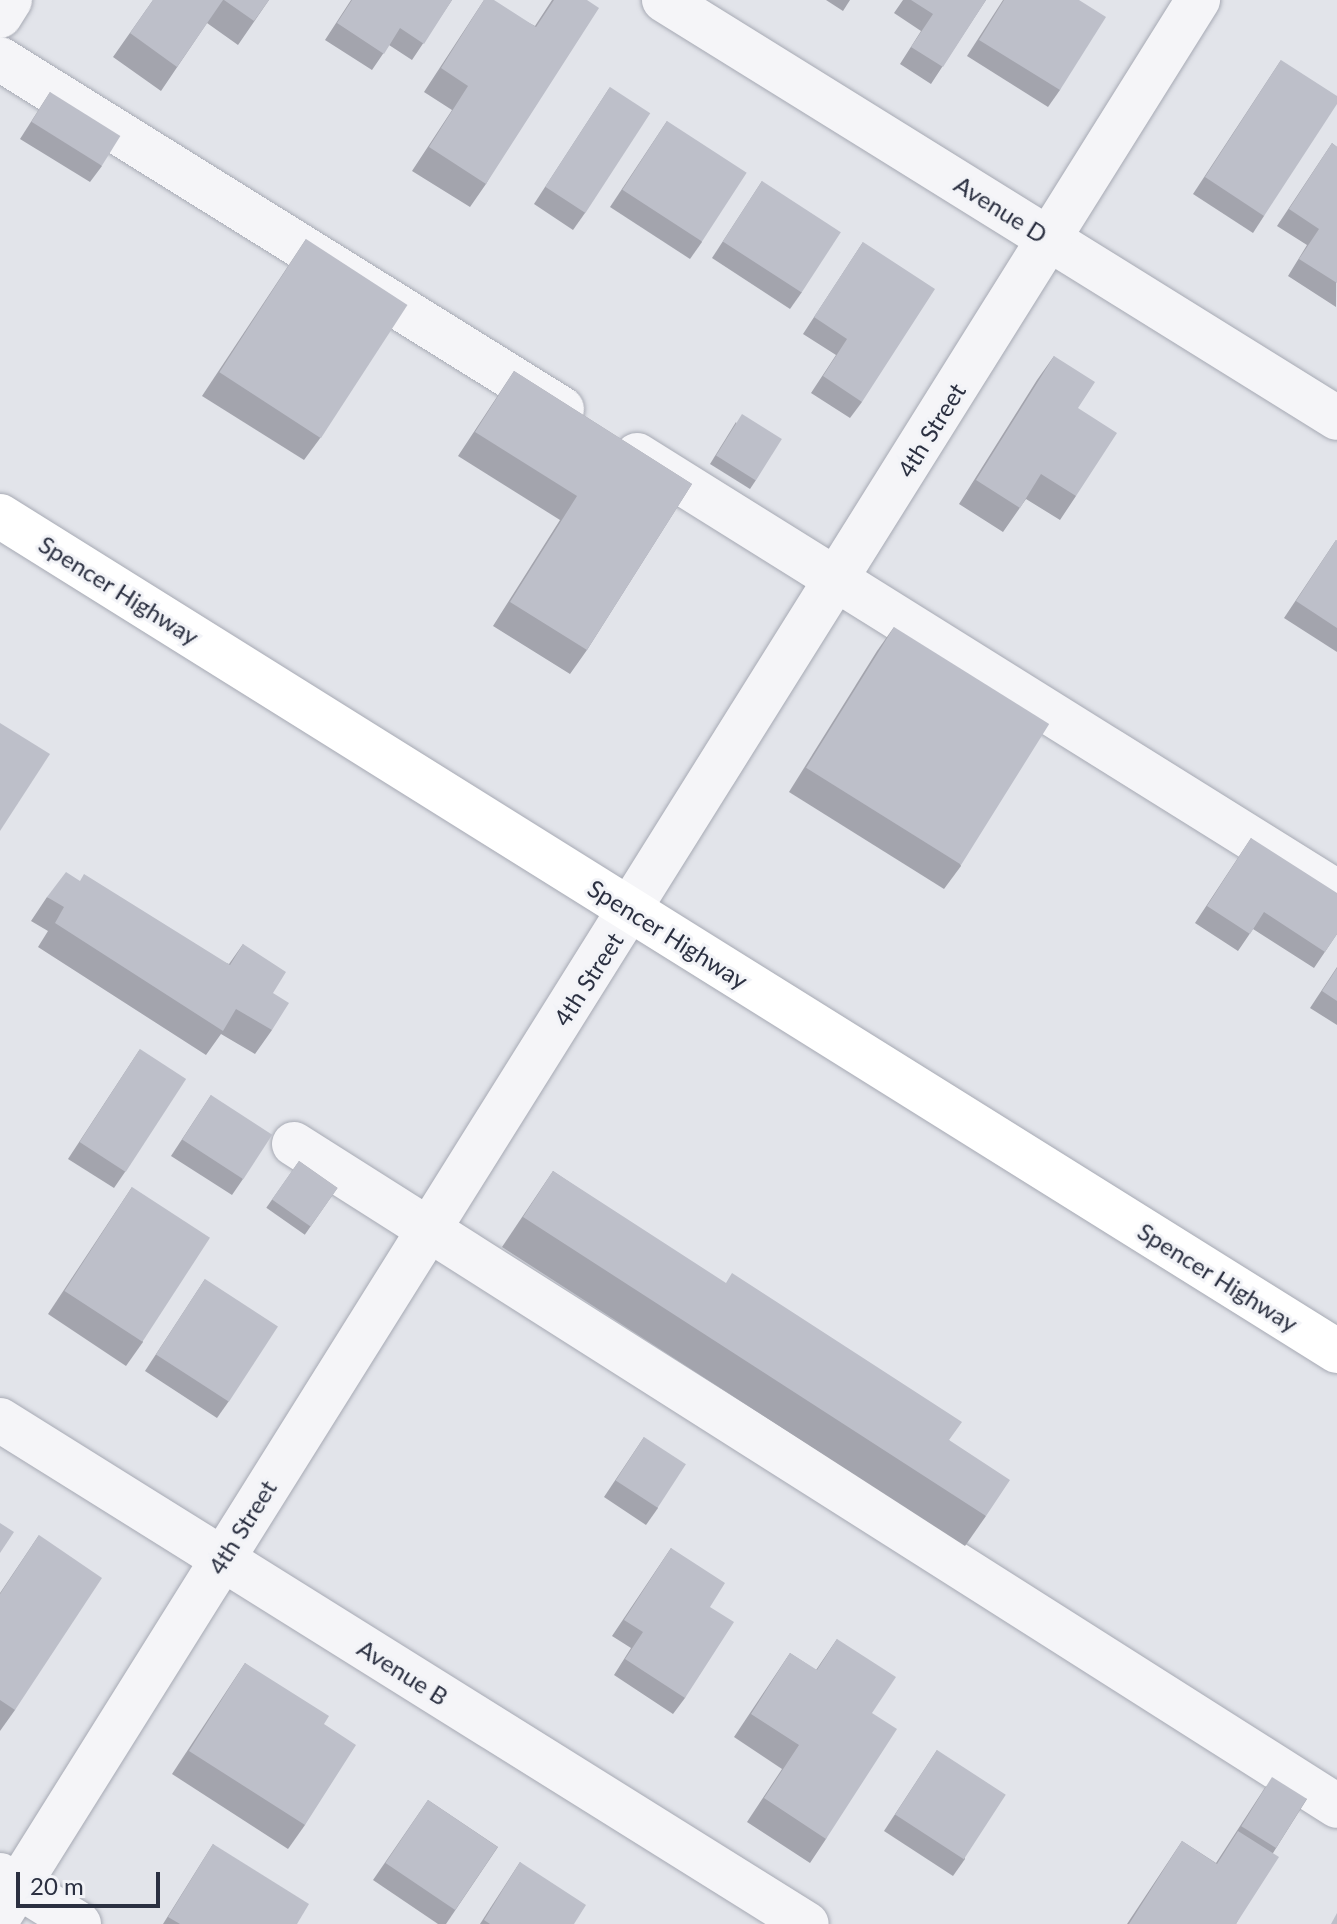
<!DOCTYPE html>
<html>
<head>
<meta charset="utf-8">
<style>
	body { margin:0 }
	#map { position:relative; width:1337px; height:1924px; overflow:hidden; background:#e2e4ea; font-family:Lato,sans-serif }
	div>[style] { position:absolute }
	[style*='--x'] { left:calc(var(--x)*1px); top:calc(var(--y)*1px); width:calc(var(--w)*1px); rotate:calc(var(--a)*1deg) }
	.roads { filter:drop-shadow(0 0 2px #a7aab4) drop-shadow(0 0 2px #a7aab4) }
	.minor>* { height:44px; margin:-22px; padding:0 22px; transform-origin:22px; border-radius:22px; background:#f5f5f8 }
	.major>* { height:44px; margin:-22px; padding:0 22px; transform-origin:22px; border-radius:22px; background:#fff }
	.wall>* { inset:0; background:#a3a4ad; transform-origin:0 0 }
	.building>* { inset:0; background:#bdbfc9; transform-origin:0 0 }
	span { translate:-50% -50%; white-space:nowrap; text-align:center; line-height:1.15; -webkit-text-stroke:6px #f2f3f7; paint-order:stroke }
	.street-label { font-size:24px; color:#2b3041 }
	.scale { position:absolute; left:16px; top:1872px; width:144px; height:36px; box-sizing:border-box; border:4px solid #2b3041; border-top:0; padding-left:10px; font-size:24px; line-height:28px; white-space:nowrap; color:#2b3041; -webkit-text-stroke:6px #f2f3f7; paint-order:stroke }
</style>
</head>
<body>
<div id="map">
	<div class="roads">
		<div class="minor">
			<i style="--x:664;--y:0;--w:792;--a:31.84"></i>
			<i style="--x:0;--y:16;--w:19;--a:-58"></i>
			<i style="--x:0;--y:59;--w:662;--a:31.91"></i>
			<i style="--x:637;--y:455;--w:825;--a:31.98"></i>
			<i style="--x:294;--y:1144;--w:1235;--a:32.4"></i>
			<i style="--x:0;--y:1420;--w:951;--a:31.99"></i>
			<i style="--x:0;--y:1875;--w:93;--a:31.8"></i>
			<i style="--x:0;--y:1915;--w:2259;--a:-57.97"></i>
		</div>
		<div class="major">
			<i style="--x:0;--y:516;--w:1576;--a:31.99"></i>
		</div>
	</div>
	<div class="wall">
		<i style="clip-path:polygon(153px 0,269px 0,238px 45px,207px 23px,161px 91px,113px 57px)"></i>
		<i style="clip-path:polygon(351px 0,452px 0,412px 60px,389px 45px,372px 70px,325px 40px)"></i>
		<i style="clip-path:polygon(484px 0,535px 26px,552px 0,587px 0,486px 184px,470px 207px,412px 171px,452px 110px,424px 92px)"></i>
		<i style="clip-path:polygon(826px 0,850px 0,843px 11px)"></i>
		<i style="clip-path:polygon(903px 0,986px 0,931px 84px,900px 64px,921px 31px,894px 13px)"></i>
		<i style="clip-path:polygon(1003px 0,1079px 0,1060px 90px,1048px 107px,967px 56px)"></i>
		<i style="clip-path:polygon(1281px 60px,1264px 216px,1253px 233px,1193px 194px)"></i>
		<i style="clip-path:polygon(610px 87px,585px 213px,573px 230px,534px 204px)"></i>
		<i style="clip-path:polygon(50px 92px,102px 166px,90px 182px,20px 139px)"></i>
		<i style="clip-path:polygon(667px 121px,702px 242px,690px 259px,610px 207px)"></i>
		<i style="clip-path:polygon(1332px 143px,1337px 147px,1336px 307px,1288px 276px,1307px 245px,1277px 226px)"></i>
		<i style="clip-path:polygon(762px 181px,802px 292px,790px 309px,712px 258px)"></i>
		<i style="clip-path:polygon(306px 239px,321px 437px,304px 460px,202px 396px)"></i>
		<i style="clip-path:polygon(863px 242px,862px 402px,850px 418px,811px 393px,836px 355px,803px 334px)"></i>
		<i style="clip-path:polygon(1054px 356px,1078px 408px,1076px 496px,1060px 520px,1026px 499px,1003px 532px,959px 504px,1037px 380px)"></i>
		<i style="clip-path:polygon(514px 371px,692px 484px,587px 650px,570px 674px,493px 626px,560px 520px,458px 456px)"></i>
		<i style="clip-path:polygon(736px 422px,756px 480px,750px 489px,710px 464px)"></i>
		<i style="clip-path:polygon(1336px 540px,1337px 541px,1337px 652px,1284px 618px)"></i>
		<i style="clip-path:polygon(894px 627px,961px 866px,944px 889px,789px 792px,877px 651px)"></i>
		<i style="clip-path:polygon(1251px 838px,1337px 934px,1314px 968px,1253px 929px,1238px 951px,1195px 923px)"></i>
		<i style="clip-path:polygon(47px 897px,229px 964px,243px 944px,273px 993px,272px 1030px,255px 1054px,221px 1034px,206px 1055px,38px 947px,48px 931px,31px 921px)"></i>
		<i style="clip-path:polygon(1337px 967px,1337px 1025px,1310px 1008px)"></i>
		<i style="clip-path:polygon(140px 1049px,125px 1172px,114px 1188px,68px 1159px)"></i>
		<i style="clip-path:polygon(211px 1095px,243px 1179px,232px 1195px,171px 1156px)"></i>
		<i style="left:299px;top:1161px;width:47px;height:57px;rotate:35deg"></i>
		<i style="clip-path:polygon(553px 1171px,949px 1440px,986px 1516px,965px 1546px,502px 1247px)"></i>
		<i style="clip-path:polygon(132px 1187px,143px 1342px,126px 1366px,48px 1314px)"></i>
		<i style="clip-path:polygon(205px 1279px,229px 1401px,217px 1418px,145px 1371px)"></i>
		<i style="clip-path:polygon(644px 1437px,658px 1508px,646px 1525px,604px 1497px)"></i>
		<i style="clip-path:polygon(39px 1535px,15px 1710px,0 1731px,0 1593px)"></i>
		<i style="clip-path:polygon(671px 1548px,710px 1607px,685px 1698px,673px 1714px,614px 1675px,631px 1648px,612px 1636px)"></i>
		<i style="clip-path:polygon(837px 1639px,872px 1713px,826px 1839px,810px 1863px,747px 1822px,782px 1769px,734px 1737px,790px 1653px,816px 1670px)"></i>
		<i style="clip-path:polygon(245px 1663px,324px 1724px,305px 1825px,288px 1849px,172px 1774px)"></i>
		<i style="clip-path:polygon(937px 1750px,965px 1859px,953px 1876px,884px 1831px)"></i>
		<i style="clip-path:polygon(1266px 1786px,1307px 1799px,1273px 1853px,1236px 1924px,1127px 1924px,1182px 1841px,1216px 1863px)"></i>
		<i style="clip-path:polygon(428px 1800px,498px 1847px,446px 1924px,438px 1924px,373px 1880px)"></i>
		<i style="clip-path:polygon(213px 1844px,297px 1924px,163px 1924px)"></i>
		<i style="clip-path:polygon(520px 1862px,574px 1924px,480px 1924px)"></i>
	</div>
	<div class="building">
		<i style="clip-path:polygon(153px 0,223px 0,177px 67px,130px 33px)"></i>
		<i style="clip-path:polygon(224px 0,269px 0,254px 21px)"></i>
		<i style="clip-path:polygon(352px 0,452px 0,424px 44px,400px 28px,384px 54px,337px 23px)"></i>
		<i style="clip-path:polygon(484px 0,494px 0,536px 27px,554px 0,587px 0,599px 8px,486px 184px,429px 147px,468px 86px,441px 68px)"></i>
		<i style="clip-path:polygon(911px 0,986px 0,943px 67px,911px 47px,933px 14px)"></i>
		<i style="clip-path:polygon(1004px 0,1079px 0,1106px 17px,1060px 90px,979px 40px)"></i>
		<i style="clip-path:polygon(1281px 60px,1337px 96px,1337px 104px,1264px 216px,1205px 177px)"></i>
		<i style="left:610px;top:87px;width:48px;height:119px;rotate:33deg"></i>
		<i style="left:50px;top:92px;width:83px;height:35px;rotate:32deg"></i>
		<i style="left:667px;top:121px;width:95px;height:82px;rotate:33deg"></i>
		<i style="clip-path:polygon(1332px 143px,1337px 147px,1337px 283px,1299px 259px,1319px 229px,1289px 209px)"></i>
		<i style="left:762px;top:181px;width:94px;height:72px;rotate:33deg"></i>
		<i style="left:306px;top:239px;width:121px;height:159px;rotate:33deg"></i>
		<i style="clip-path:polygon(863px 242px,935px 289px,862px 402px,823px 376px,847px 339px,814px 317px)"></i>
		<i style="clip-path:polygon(1054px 356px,1095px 382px,1078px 408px,1117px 433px,1076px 496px,1041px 474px,1020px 508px,976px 480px)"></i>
		<i style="clip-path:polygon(514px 371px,692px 484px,587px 650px,510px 602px,577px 496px,475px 432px)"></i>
		<i style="left:742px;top:414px;width:47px;height:49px;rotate:32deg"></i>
		<i style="clip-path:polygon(1336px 540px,1337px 541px,1337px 628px,1296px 601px)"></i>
		<i style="left:894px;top:627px;width:183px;height:166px;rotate:32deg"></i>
		<i style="clip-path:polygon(0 723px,50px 754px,0 831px)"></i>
		<i style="clip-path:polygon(1251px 838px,1337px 893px,1337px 934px,1325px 952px,1264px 912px,1250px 934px,1207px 906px)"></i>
		<i style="clip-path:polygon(66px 872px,80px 881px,84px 874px,230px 965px,243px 944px,286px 972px,273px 993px,289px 1003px,272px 1030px,236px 1009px,223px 1031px,55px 923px,64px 907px,47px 897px)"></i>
		<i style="clip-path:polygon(1337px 968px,1337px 1001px,1322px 991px)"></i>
		<i style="left:140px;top:1049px;width:55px;height:111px;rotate:33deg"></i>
		<i style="left:211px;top:1095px;width:73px;height:53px;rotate:33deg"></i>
		<i style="left:299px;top:1161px;width:47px;height:47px;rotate:35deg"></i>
		<i style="clip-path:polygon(553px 1171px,726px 1283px,732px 1273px,962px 1422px,949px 1440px,1010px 1480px,986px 1516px,523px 1217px)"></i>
		<i style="left:132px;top:1187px;width:93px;height:124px;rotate:33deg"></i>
		<i style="left:205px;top:1279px;width:87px;height:90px;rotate:33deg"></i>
		<i style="left:644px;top:1437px;width:50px;height:52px;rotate:33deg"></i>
		<i style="clip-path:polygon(0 1523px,14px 1532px,0 1553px)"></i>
		<i style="clip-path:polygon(39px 1535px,102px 1578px,15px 1710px,0 1700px,0 1594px)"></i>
		<i style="clip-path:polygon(671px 1548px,725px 1583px,710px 1607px,734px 1622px,685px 1698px,625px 1659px,643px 1632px,624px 1620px)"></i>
		<i style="clip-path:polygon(837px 1639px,896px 1677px,872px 1713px,897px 1729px,826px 1839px,764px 1798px,799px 1745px,751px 1714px,790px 1653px,817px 1670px)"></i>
		<i style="clip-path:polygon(245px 1663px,329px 1716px,324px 1724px,356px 1745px,305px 1825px,189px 1751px)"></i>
		<i style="left:937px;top:1750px;width:82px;height:77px;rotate:33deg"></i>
		<i style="left:1272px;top:1777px;width:41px;height:58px;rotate:32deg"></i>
		<i style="left:428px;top:1800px;width:84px;height:76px;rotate:34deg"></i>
		<i style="clip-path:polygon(1238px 1831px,1279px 1857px,1236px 1924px,1129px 1924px,1182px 1841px,1217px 1864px)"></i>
		<i style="clip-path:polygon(213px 1844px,309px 1904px,297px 1924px,180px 1924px,168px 1917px)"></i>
		<i style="clip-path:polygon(520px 1862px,586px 1905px,574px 1924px,490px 1924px,484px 1920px)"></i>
		<i style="clip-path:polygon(1337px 1913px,1337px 1924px,1331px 1924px)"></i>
	</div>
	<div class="street-label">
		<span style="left:1001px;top:209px;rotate:32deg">Avenue D</span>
		<span style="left:931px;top:430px;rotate:-58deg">4th Street</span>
		<span style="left:119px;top:590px;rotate:32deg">Spencer Highway</span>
		<span style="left:668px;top:934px;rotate:32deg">Spencer Highway</span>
		<span style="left:588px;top:979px;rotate:-57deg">4th Street</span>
		<span style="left:1218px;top:1277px;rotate:32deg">Spencer Highway</span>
		<span style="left:242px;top:1527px;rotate:-58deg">4th Street</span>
		<span style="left:403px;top:1672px;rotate:32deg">Avenue B</span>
	</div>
	<div class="scale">20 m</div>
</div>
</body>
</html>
